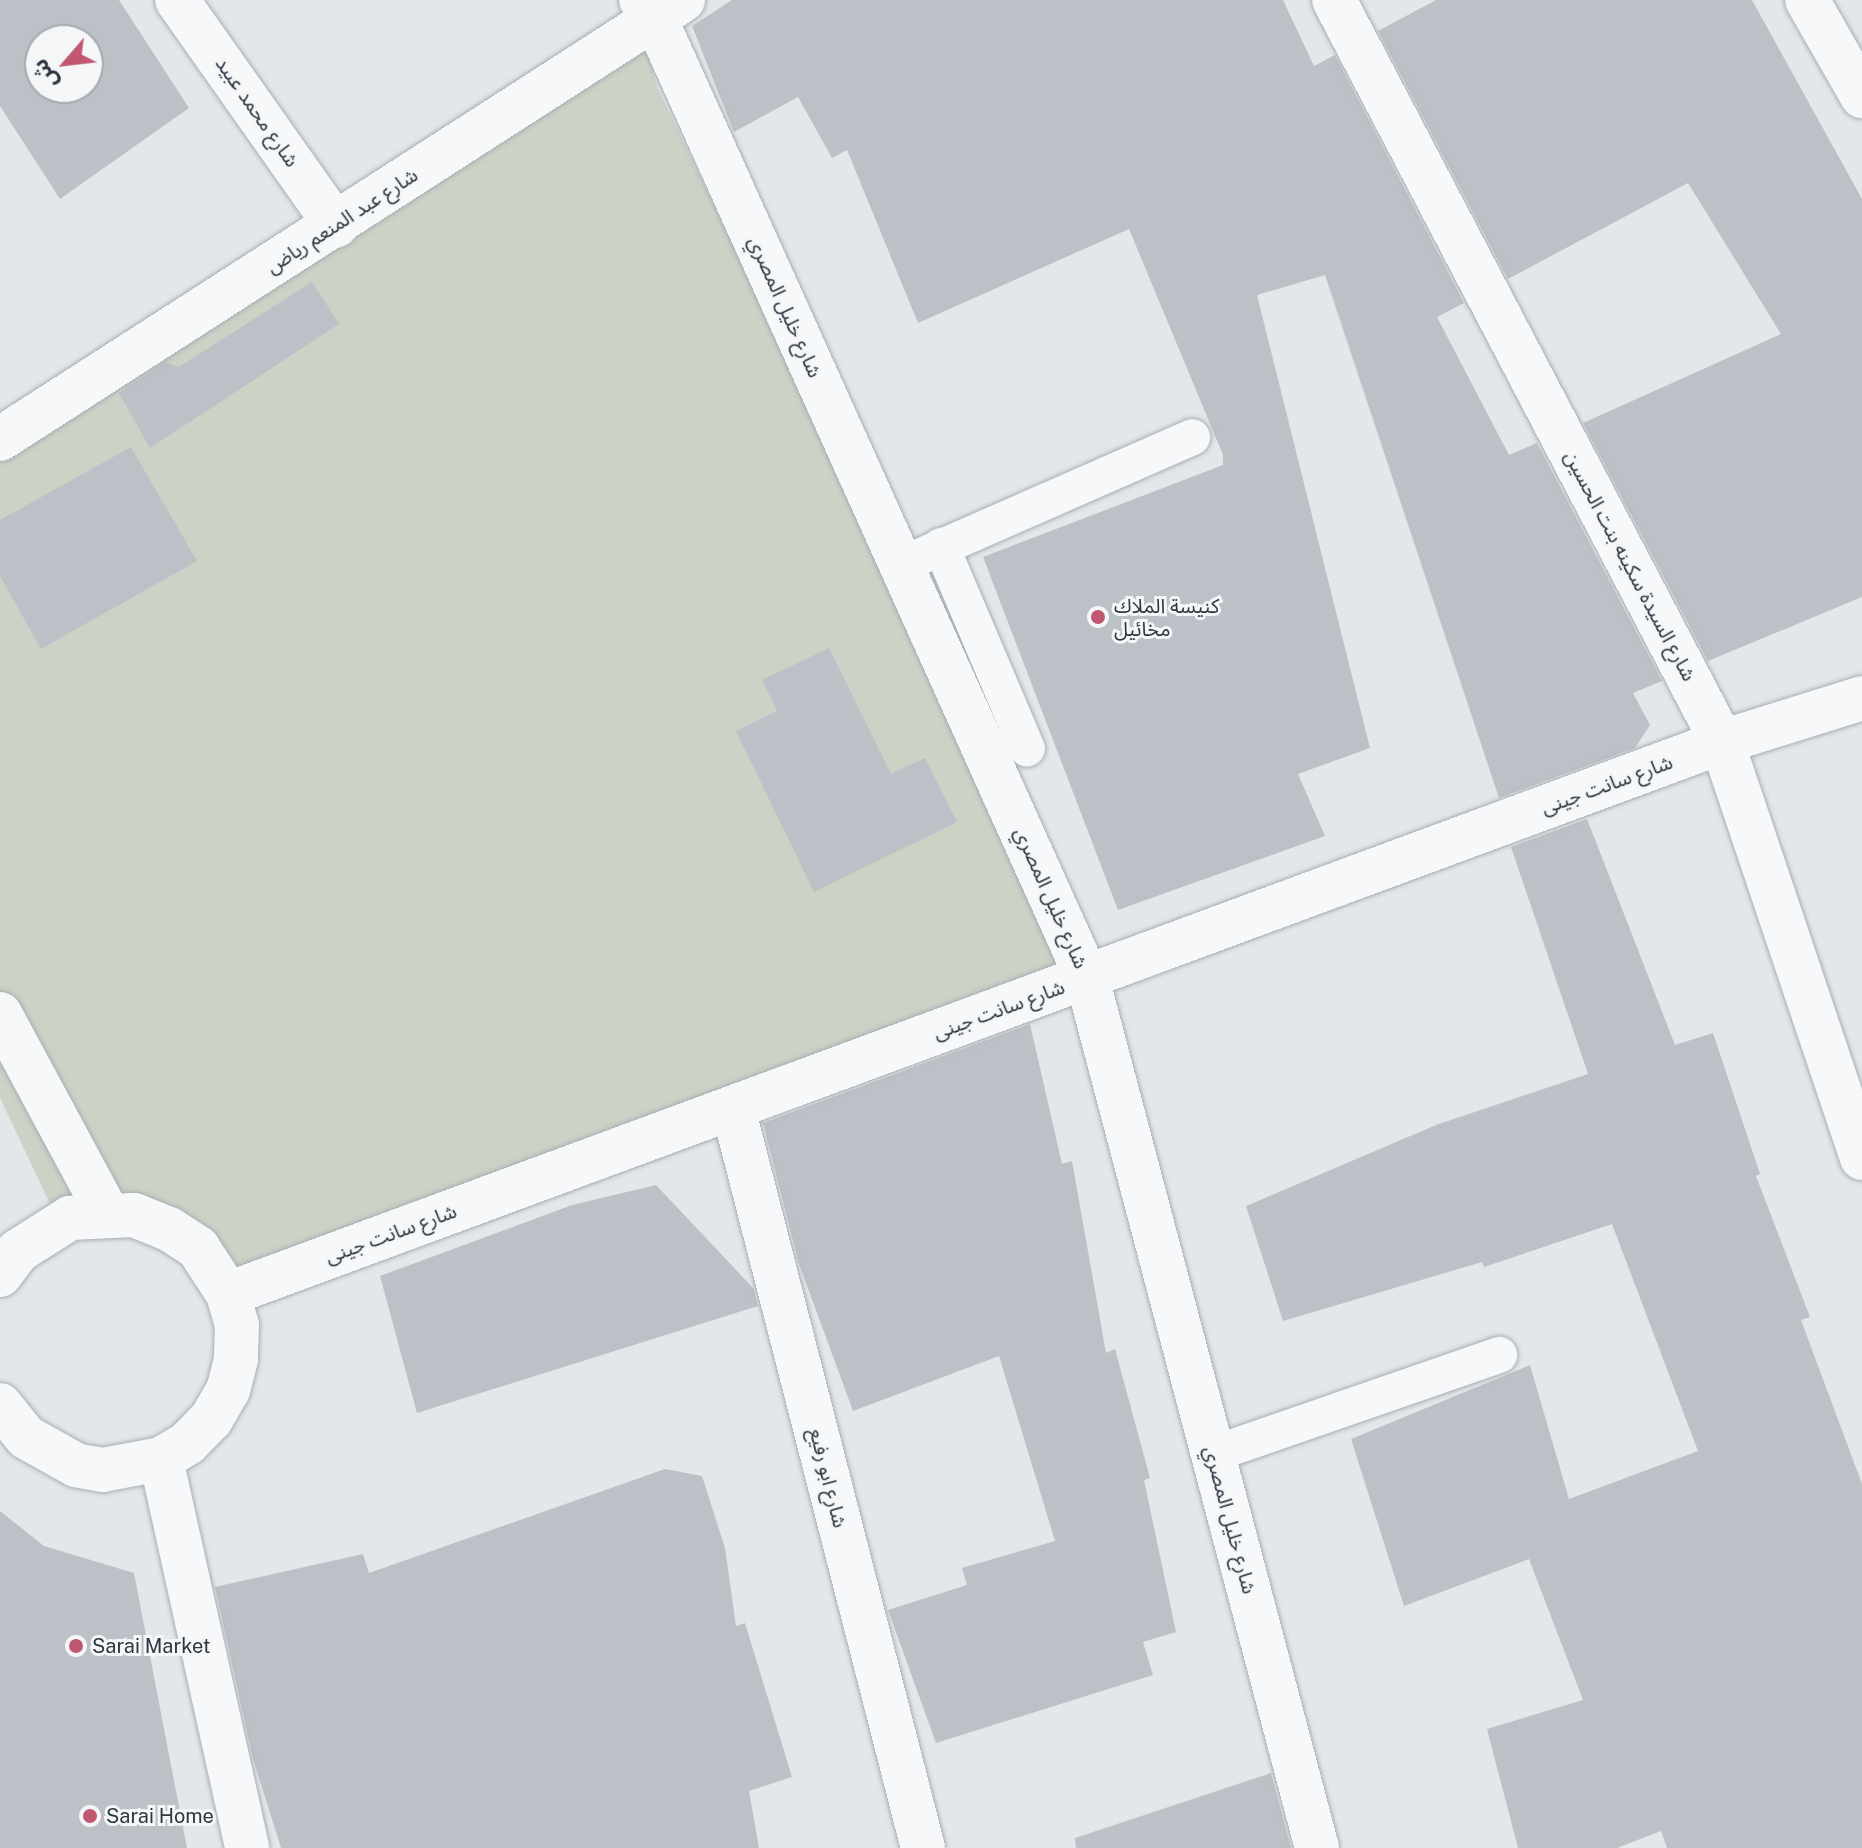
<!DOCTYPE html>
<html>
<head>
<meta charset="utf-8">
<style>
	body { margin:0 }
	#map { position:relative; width:1862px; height:1848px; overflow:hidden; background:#e4e7ea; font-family:"Public Sans","Noto Sans Arabic",sans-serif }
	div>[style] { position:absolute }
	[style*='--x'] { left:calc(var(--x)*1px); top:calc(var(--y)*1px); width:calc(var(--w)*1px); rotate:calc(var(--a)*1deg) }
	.green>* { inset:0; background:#cad3c6 }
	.building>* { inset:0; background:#bcc1c7 }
	.roads { filter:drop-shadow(0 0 2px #a9aeb4) drop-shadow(0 0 2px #a9aeb4) }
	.lane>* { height:36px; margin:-18px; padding:0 18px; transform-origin:18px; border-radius:18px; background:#f6f8f9 }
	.street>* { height:44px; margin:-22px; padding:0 22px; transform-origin:22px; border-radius:22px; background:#f6f8f9 }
	.dots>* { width:22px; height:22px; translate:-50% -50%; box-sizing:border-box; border:4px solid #f4f6f8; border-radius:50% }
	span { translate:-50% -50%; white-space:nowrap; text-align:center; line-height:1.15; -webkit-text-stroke:6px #f4f6f8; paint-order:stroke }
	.street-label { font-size:20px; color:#2d3641 }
	.poi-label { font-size:20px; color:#2d3641 }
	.left { translate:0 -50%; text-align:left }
	.north { position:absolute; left:24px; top:24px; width:80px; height:80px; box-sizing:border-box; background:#f4f6f8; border:2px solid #a4a9af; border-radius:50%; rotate:242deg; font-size:22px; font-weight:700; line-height:32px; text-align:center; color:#2d3641 }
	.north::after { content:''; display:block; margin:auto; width:28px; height:36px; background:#c15770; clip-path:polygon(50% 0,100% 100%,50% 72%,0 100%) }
</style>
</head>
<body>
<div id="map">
	<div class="green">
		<i style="clip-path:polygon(641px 27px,657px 87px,1087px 978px,224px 1281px,198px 1248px,59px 1223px,0 1098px,0 426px)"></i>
	</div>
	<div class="building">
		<i style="clip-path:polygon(evenodd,0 0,119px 0,189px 108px,60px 199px,0 106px,0 0,40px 40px,88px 40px,88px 88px,40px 88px,40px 40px)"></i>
		<i style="clip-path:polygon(732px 0,1283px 0,1314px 66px,1335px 55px,1464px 303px,1437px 317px,1509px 455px,1537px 443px,1662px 681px,1633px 693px,1650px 725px,1635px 748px,1499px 798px,1325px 275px,1257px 295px,1370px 748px,1298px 774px,1325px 836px,1118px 910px,983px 557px,1223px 465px,1223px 455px,1129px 229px,918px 323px,847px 150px,832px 158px,798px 97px,734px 132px,692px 26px)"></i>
		<i style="clip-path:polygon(1436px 0,1752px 0,1862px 199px,1862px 597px,1708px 661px,1583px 423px,1781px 334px,1688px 183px,1508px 279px,1378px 31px)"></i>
		<i style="clip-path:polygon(312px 282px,339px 324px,150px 448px,119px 393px,165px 362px,179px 367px)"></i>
		<i style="clip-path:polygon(131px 447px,197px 561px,41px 649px,0 576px,0 520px)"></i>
		<i style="clip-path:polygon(829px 648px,891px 774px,925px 758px,957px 822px,814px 892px,736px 731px,777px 711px,762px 680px)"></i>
		<i style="clip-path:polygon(1587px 819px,1675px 1045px,1713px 1033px,1760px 1174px,1756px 1176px,1810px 1317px,1801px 1320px,1862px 1484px,1862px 1848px,1667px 1848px,1661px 1831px,1617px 1848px,1518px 1848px,1487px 1729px,1583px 1700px,1529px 1559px,1404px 1606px,1351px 1439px,1530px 1365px,1569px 1499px,1698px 1451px,1612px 1224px,1484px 1267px,1482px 1262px,1283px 1321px,1246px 1206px,1436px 1125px,1588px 1074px,1511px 847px)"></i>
		<i style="clip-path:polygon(1030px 1024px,1062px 1164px,1072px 1161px,1106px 1353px,1115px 1349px,1150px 1478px,1144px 1480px,1176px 1632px,1143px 1642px,1153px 1675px,936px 1743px,888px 1610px,967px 1585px,962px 1568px,1055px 1541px,999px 1356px,853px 1411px,799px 1264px,763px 1123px)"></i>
		<i style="clip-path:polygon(656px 1185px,754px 1289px,758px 1306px,417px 1413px,380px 1276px,572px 1205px)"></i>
		<i style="clip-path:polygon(665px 1469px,702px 1476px,725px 1548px,736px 1626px,745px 1623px,792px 1777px,749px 1791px,759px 1848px,281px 1848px,253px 1759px,215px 1587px,363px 1554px,369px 1573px)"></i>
		<i style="clip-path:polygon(0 1511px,44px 1546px,134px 1573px,187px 1848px,0 1848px)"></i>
		<i style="clip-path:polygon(1271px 1773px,1291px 1848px,1076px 1848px,1075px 1838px)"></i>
	</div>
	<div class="roads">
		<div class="lane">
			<i style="--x:941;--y:546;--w:220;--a:67"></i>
			<i style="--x:901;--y:565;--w:318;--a:-23.7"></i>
			<i style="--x:1213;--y:1454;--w:303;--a:-19.1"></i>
		</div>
		<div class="street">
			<i style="--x:177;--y:0;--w:276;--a:54.8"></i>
			<i style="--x:641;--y:0;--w:23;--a:52"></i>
			<i style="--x:655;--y:18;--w:1053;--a:65.77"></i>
			<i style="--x:1087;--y:978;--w:900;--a:75.19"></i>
			<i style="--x:1334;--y:0;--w:837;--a:62.39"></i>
			<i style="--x:1722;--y:742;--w:439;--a:71.4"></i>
			<i style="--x:1807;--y:0;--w:111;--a:60.2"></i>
			<i style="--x:0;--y:439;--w:812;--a:-32.73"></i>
			<i style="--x:0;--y:1014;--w:226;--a:61.7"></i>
			<i style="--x:733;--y:1108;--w:764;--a:75.6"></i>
			<i style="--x:0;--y:1275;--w:30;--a:-53"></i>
			<i style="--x:18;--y:1251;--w:62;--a:-32.4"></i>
			<i style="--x:70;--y:1218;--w:64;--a:-2.7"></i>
			<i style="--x:134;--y:1215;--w:38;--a:22"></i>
			<i style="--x:169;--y:1229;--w:35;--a:33"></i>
			<i style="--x:198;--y:1248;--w:55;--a:56.9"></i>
			<i style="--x:228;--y:1294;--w:32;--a:74"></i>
			<i style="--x:237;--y:1325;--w:34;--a:92"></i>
			<i style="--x:236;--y:1359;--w:32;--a:104"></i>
			<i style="--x:228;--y:1390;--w:34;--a:120"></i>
			<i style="--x:211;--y:1419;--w:33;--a:134"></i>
			<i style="--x:188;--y:1443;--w:31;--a:149"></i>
			<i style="--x:161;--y:1459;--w:59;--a:169.3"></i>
			<i style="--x:103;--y:1470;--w:27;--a:-170"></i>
			<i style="--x:76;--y:1465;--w:57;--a:-150.8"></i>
			<i style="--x:26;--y:1437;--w:41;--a:-129.1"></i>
			<i style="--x:228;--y:1294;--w:1593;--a:-20.28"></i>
			<i style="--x:1722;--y:742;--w:147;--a:-17.4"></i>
			<i style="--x:161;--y:1459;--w:398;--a:77.5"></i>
		</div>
	</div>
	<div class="dots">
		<i style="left:1098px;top:617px;background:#c15770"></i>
		<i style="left:76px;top:1646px;background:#c15770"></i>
		<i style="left:90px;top:1816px;background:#c15770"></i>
	</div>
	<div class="street-label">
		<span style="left:257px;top:112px;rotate:55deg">شارع محمد عبيد</span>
		<span style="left:342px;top:221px;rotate:-33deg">شارع عبد المنعم رياض</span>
		<span style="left:785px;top:307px;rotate:66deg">شارع خليل المصري</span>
		<span style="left:1630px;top:566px;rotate:62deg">شارع السيدة سكينه بنت الحسين</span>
		<span style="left:1607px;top:785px;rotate:-20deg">شارع سانت جينى</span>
		<span style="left:1051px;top:898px;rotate:66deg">شارع خليل المصري</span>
		<span style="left:999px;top:1010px;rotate:-20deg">شارع سانت جينى</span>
		<span style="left:391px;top:1234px;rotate:-20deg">شارع سانت جينى</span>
		<span style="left:828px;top:1478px;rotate:76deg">شارع ابو رفيع</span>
		<span style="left:1230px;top:1520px;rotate:75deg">شارع خليل المصري</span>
	</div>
	<div class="poi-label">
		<span class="left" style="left:1114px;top:618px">كنيسة الملاك<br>مخائيل</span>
		<span class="left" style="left:92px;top:1646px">Sarai Market</span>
		<span class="left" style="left:106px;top:1816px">Sarai Home</span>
	</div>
	<div class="north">ش</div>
</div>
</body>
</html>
